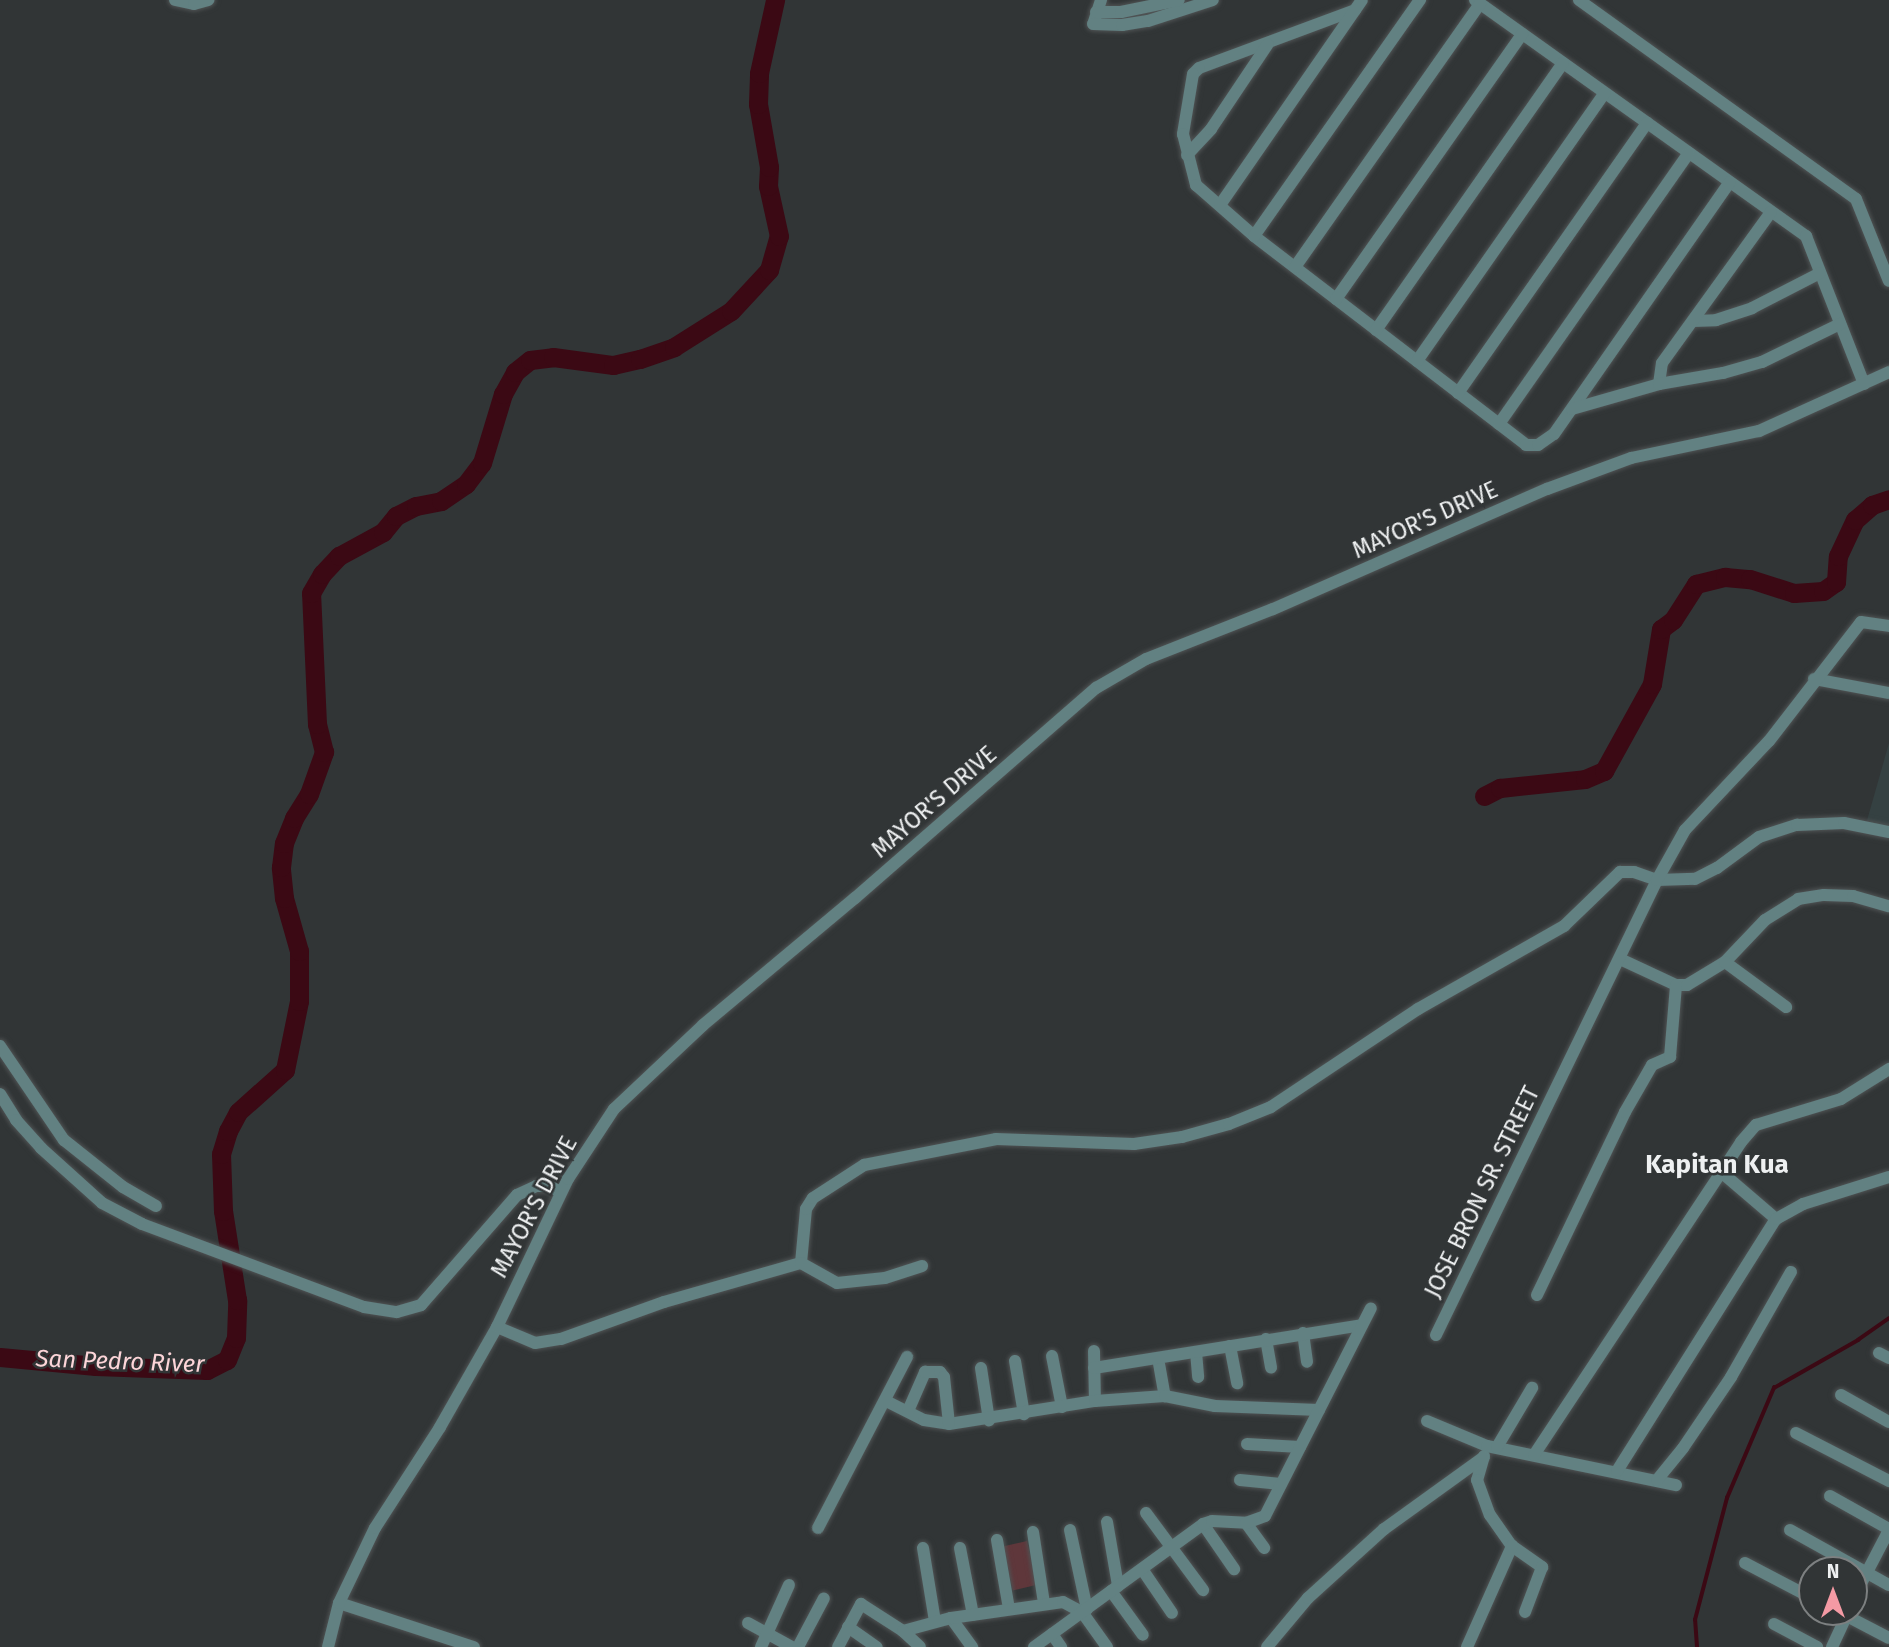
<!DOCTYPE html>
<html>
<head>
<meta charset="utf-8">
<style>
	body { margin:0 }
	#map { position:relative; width:1889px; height:1647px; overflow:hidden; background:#313536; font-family:"Fira Sans",sans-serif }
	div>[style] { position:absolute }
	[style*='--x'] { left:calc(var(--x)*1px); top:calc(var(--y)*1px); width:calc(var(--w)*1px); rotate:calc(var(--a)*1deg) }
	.built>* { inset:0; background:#354142 }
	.green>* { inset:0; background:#5f373b; transform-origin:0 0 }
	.stream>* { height:3.5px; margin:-1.75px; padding:0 1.75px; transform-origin:1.75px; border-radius:1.75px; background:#3b0914 }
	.river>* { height:19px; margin:-9.5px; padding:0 9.5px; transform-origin:9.5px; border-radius:9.5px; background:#3b0914 }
	.roads { filter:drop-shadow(0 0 2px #4f5354) drop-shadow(0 0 2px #4f5354) }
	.minor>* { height:12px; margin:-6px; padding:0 6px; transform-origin:6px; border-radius:6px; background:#628182 }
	span { translate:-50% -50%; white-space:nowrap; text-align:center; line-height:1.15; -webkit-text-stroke:5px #313536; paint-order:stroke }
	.street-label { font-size:23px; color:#eef0f1 }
	.water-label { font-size:24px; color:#fcd5d8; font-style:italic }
	.quarter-label { font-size:26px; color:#eef0f1; font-weight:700 }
	.north { position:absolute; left:1798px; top:1556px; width:70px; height:70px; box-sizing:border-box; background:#313536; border:2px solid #7d8081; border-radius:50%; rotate:0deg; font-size:19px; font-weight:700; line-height:28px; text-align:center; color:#eef0f1 }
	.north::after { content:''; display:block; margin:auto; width:24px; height:32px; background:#f49aa4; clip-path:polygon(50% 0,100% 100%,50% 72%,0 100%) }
</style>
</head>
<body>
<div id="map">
	<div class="built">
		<i style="clip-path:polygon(1889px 743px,1889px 826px,1866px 824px)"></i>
	</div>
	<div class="green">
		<i style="left:1027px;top:1541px;width:45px;height:25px;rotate:77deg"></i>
	</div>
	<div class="stream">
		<i style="--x:1697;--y:1647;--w:27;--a:-94"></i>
		<i style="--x:1695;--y:1620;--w:126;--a:-75.3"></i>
		<i style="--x:1727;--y:1498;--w:120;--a:-66.9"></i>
		<i style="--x:1774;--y:1388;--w:97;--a:-29.7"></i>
		<i style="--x:1858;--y:1340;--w:38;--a:-35"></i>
	</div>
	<div class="river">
		<i style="--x:1484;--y:796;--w:18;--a:-27"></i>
		<i style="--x:1500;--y:788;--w:85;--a:-6"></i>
		<i style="--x:1585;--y:779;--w:21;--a:-23"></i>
		<i style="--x:1604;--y:771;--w:99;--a:-61.1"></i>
		<i style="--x:1652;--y:684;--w:56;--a:-80.7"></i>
		<i style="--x:1661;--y:629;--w:15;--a:-37"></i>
		<i style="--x:1673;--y:620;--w:43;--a:-57.4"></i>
		<i style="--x:1696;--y:584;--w:30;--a:-14"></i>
		<i style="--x:1725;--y:577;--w:25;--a:5"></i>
		<i style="--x:1750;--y:579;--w:46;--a:17.7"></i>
		<i style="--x:1794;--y:593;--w:29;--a:-4"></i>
		<i style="--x:1823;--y:591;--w:16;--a:-35"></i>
		<i style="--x:1836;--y:582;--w:26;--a:-86"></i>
		<i style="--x:1838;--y:556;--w:40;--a:-65"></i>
		<i style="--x:1855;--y:520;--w:23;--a:-41"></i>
		<i style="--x:1872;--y:505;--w:18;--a:-19"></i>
		<i style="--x:0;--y:1357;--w:96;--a:5.4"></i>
		<i style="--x:96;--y:1366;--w:111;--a:2.1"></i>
		<i style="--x:207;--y:1370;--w:22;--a:-27"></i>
		<i style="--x:227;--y:1360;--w:24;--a:-68"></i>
		<i style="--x:236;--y:1338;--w:38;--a:-88"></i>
		<i style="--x:237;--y:1300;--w:90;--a:-98.9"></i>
		<i style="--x:223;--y:1211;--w:57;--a:-92"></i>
		<i style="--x:221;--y:1154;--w:24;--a:-73"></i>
		<i style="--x:228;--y:1131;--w:21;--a:-62"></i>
		<i style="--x:238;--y:1112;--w:63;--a:-41.8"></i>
		<i style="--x:285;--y:1070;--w:70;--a:-78.5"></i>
		<i style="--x:299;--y:1001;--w:50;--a:-90"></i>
		<i style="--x:299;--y:951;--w:55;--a:-105.8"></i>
		<i style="--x:284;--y:898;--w:31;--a:-96"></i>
		<i style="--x:281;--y:867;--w:24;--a:-83"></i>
		<i style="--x:284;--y:843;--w:27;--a:-68"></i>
		<i style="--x:294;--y:818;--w:28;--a:-58"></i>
		<i style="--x:309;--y:794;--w:45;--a:-70.3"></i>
		<i style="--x:324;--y:752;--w:29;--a:-104"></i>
		<i style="--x:317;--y:724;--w:131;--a:-92.6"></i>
		<i style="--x:311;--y:593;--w:22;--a:-60"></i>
		<i style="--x:322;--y:574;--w:25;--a:-47"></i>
		<i style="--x:339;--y:556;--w:50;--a:-28.6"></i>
		<i style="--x:383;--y:532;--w:21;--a:-51"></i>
		<i style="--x:396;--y:516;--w:22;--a:-27"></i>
		<i style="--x:416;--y:506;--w:25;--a:-11"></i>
		<i style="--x:441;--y:501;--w:30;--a:-34"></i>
		<i style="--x:466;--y:484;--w:26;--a:-53"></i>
		<i style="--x:482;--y:463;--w:72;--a:-73.1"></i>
		<i style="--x:503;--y:394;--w:25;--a:-61"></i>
		<i style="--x:515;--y:372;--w:19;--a:-39"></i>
		<i style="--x:530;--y:360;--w:23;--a:-7"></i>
		<i style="--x:553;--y:357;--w:61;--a:7.6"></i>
		<i style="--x:613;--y:365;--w:28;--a:-13"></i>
		<i style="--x:640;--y:359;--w:36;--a:-19"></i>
		<i style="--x:674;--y:347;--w:67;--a:-32.3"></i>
		<i style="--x:731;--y:311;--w:56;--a:-47.2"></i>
		<i style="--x:769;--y:270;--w:35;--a:-74"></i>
		<i style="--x:779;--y:236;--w:51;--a:-102.4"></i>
		<i style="--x:768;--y:186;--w:19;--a:-87"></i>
		<i style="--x:769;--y:167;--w:64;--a:-99.9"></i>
		<i style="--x:758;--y:104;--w:31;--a:-88"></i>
		<i style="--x:759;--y:73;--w:75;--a:-77.6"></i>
	</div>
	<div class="roads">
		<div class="minor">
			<i style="--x:175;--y:0;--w:19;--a:12"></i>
			<i style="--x:194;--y:4;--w:15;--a:-16"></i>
			<i style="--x:1101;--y:0;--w:25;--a:108"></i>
			<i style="--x:1093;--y:24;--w:29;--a:2"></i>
			<i style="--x:1122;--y:25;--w:26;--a:-9"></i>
			<i style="--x:1148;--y:21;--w:68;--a:-17.9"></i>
			<i style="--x:1475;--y:0;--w:407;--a:35.5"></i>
			<i style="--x:1806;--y:236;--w:159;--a:68.6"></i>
			<i style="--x:1579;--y:0;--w:341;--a:35.7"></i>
			<i style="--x:1856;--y:199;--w:88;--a:68.1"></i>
			<i style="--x:1355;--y:10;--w:166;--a:159.6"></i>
			<i style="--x:1199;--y:68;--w:8;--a:135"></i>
			<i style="--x:1193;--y:74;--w:61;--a:99.5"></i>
			<i style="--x:1183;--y:134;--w:53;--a:75.7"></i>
			<i style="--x:1196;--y:185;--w:77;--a:41.3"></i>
			<i style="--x:1254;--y:236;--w:343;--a:37.5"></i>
			<i style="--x:1526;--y:445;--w:12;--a:0"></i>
			<i style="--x:1538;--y:445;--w:19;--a:-35"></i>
			<i style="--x:1554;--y:434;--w:307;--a:-55.1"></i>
			<i style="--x:1096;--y:12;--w:25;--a:0"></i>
			<i style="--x:1121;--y:12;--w:59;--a:-11.7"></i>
			<i style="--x:1187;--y:155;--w:35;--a:-47"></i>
			<i style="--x:1211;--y:129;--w:102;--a:-56.2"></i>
			<i style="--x:1220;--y:205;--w:249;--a:-55.3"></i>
			<i style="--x:1254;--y:236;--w:289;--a:-54.9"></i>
			<i style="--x:1295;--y:267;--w:322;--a:-54.9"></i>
			<i style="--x:1336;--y:299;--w:324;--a:-54.9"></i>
			<i style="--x:1693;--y:321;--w:23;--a:-2"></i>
			<i style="--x:1716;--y:320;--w:38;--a:-18"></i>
			<i style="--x:1752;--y:308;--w:76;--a:-27.2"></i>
			<i style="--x:1376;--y:330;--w:326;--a:-55"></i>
			<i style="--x:1417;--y:361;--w:327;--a:-55"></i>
			<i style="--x:1659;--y:384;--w:21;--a:-82"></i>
			<i style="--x:1662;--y:363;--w:186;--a:-54.2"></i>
			<i style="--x:1458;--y:393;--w:330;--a:-55"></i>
			<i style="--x:1572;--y:409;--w:91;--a:-16"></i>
			<i style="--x:1659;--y:384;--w:65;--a:-9.8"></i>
			<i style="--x:1723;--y:373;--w:41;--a:-15.8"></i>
			<i style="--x:1762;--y:362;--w:87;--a:-26"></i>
			<i style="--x:1499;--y:424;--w:331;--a:-55"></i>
			<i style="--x:1814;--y:679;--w:76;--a:10.6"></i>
			<i style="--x:1620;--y:959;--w:62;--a:24.9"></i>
			<i style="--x:1676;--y:985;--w:11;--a:0"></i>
			<i style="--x:1687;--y:985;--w:44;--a:-31.2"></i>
			<i style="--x:1725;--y:962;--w:58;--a:-46.4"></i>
			<i style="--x:1765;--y:920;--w:39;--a:-32"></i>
			<i style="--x:1798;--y:899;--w:26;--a:-9"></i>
			<i style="--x:1824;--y:895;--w:29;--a:2"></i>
			<i style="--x:1853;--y:896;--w:37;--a:16"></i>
			<i style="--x:1725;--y:962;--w:76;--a:36.4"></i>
			<i style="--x:0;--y:1046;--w:114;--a:55.8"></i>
			<i style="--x:64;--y:1140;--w:75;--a:38.5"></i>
			<i style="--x:123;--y:1187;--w:38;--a:30"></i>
			<i style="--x:0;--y:1094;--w:31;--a:58"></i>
			<i style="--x:16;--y:1120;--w:38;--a:48"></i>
			<i style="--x:41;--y:1148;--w:82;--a:42"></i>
			<i style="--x:102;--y:1203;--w:45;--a:27.7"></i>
			<i style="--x:142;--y:1224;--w:237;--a:20.5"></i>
			<i style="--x:364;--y:1307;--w:33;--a:9"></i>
			<i style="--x:397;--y:1312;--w:25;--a:-16"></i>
			<i style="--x:421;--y:1305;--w:146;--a:-48.9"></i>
			<i style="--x:517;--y:1195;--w:21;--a:-25"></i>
			<i style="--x:536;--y:1186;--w:13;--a:0"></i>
			<i style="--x:549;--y:1186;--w:13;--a:27"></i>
			<i style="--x:1720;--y:1171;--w:74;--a:40.6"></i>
			<i style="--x:801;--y:1263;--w:54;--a:-84.7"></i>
			<i style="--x:806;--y:1209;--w:13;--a:-58"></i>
			<i style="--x:813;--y:1198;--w:61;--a:-32.9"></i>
			<i style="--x:864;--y:1165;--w:135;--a:-11.1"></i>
			<i style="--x:996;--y:1139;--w:138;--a:2.1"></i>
			<i style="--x:1134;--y:1144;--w:49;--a:-8.3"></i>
			<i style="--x:1182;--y:1137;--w:49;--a:-15.5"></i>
			<i style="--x:1229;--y:1124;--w:45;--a:-22"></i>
			<i style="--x:1271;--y:1107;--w:177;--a:-33.7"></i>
			<i style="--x:1418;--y:1009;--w:168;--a:-29.6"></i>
			<i style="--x:1564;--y:926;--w:78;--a:-44"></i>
			<i style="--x:1620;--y:872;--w:14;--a:0"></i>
			<i style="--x:1634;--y:872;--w:24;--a:19"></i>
			<i style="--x:1657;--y:880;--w:38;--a:-2"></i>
			<i style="--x:1695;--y:879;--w:25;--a:-27"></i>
			<i style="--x:1717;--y:868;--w:52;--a:-36.4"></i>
			<i style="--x:1759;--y:837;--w:40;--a:-18"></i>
			<i style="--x:1797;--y:825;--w:47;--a:-2.4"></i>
			<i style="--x:1844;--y:823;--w:46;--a:11.3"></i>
			<i style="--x:1537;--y:1295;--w:203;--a:-64.3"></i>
			<i style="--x:1625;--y:1112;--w:54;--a:-60.1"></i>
			<i style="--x:1652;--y:1065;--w:20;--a:-24"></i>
			<i style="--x:1670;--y:1057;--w:72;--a:-85.2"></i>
			<i style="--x:497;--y:1327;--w:41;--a:22.8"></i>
			<i style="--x:535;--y:1343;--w:26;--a:-9"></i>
			<i style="--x:561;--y:1339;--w:109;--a:-19.8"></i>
			<i style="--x:664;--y:1302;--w:142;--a:-15.9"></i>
			<i style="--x:801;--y:1263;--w:41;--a:29.1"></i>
			<i style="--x:837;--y:1283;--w:48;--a:-5.9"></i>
			<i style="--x:885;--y:1278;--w:39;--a:-18"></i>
			<i style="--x:1303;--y:1333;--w:29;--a:82"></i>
			<i style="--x:1436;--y:1335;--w:506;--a:-64.09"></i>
			<i style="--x:1657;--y:880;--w:57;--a:-60.8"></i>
			<i style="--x:1685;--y:830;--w:122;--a:-46.7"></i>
			<i style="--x:1769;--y:741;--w:150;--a:-52.3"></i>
			<i style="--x:1861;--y:622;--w:28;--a:8"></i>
			<i style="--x:1266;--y:1339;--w:29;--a:80"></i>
			<i style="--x:1230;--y:1346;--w:38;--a:79"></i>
			<i style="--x:1094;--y:1351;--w:50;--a:88.9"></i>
			<i style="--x:1196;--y:1352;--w:25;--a:85"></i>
			<i style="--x:1879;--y:1353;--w:11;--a:27"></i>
			<i style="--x:1052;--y:1356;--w:52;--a:78.9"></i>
			<i style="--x:1158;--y:1358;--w:39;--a:80"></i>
			<i style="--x:1015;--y:1361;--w:54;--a:80.4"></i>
			<i style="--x:981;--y:1368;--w:53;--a:81.3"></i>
			<i style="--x:1094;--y:1368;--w:271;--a:-9.1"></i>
			<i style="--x:1841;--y:1395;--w:55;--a:29.4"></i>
			<i style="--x:886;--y:1401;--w:42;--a:26.6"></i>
			<i style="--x:924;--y:1420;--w:25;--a:9"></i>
			<i style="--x:949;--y:1424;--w:148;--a:-9"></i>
			<i style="--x:1095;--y:1401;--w:70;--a:-4.1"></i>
			<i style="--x:1165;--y:1396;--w:51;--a:11.3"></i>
			<i style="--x:1215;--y:1406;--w:104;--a:2.2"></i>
			<i style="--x:908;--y:1411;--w:43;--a:-66.4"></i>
			<i style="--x:925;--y:1372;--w:15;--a:0"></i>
			<i style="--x:940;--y:1372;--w:6;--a:51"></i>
			<i style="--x:944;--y:1377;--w:47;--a:83.9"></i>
			<i style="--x:1427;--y:1421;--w:65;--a:22.6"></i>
			<i style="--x:1487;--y:1446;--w:193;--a:11.7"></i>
			<i style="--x:1796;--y:1433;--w:105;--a:27.3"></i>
			<i style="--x:1247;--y:1444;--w:53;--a:3.2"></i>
			<i style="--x:1497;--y:1447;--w:69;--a:-59.3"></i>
			<i style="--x:1534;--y:1455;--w:375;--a:-56.5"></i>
			<i style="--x:1741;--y:1142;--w:23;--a:-49"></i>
			<i style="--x:1756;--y:1125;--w:89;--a:-17"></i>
			<i style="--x:1841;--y:1099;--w:57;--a:-32"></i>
			<i style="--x:1484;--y:1456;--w:25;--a:106"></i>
			<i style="--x:1477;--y:1480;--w:37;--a:70"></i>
			<i style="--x:1490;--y:1515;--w:38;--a:55"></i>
			<i style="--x:1512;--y:1546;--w:37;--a:35"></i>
			<i style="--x:1542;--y:1567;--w:48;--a:110.7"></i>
			<i style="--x:1617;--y:1471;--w:298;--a:-57.8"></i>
			<i style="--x:1776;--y:1219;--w:31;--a:-29"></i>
			<i style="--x:1803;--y:1204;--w:90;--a:-17.4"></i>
			<i style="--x:1240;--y:1480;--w:41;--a:5.6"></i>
			<i style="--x:1657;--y:1480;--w:41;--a:-50.9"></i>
			<i style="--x:1683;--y:1448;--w:86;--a:-55.9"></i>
			<i style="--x:1731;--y:1377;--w:121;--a:-60.3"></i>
			<i style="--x:1830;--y:1496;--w:68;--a:29.2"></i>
			<i style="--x:1146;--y:1513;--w:96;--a:53.5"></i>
			<i style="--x:1107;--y:1522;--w:65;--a:80.2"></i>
			<i style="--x:1246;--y:1523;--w:31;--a:54"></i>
			<i style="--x:1203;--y:1524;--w:55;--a:55.4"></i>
			<i style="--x:818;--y:1528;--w:193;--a:-62.5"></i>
			<i style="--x:1070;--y:1530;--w:81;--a:77.9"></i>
			<i style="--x:1790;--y:1530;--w:113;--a:29.1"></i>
			<i style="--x:1033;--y:1532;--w:72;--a:81.2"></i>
			<i style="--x:997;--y:1540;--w:70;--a:80.1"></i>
			<i style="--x:923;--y:1548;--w:74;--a:80.7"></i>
			<i style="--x:960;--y:1548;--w:68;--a:79"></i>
			<i style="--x:1745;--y:1563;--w:76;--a:27.6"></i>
			<i style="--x:1142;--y:1569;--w:53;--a:55.7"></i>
			<i style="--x:1111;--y:1591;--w:54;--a:54"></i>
			<i style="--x:1854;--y:1597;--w:76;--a:-62.4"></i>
			<i style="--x:339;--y:1603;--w:142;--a:18.1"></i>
			<i style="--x:1839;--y:1612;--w:56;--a:27.5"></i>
			<i style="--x:951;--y:1618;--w:36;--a:54"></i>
			<i style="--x:748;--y:1623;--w:50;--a:28.6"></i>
			<i style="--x:1774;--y:1624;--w:49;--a:28.1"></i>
			<i style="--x:848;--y:1627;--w:35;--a:35"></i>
			<i style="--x:903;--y:1631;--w:50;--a:-15.2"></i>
			<i style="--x:951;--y:1618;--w:113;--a:-8.1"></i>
			<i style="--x:1063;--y:1602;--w:21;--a:28"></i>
			<i style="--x:1082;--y:1612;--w:43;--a:54.5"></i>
			<i style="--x:1052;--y:1634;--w:16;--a:55"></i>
			<i style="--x:328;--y:1647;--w:45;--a:-76"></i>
			<i style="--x:339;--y:1603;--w:83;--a:-64.4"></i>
			<i style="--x:375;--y:1528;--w:120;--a:-57.2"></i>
			<i style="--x:440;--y:1427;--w:115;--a:-60.3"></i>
			<i style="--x:497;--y:1327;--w:164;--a:-64.4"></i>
			<i style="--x:568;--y:1179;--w:84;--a:-56.7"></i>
			<i style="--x:614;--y:1109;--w:122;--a:-43.3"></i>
			<i style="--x:703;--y:1025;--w:198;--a:-39.9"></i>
			<i style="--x:855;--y:898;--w:320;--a:-41.1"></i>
			<i style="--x:1096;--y:688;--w:58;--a:-30.1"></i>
			<i style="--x:1146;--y:659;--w:136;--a:-21.5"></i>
			<i style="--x:1273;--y:609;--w:299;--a:-23.7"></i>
			<i style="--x:1547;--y:489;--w:90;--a:-20.3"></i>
			<i style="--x:1631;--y:458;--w:131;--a:-11.9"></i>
			<i style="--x:1759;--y:431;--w:143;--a:-24.4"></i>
			<i style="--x:761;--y:1647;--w:68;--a:-65.7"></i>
			<i style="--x:798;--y:1647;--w:55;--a:-62"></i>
			<i style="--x:838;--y:1647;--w:49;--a:-61.9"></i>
			<i style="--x:861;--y:1604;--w:50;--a:32.7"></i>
			<i style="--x:903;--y:1631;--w:23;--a:43"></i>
			<i style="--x:1034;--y:1647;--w:209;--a:-36"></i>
			<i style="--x:1203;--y:1524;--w:9;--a:-18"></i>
			<i style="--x:1212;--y:1521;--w:34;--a:3"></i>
			<i style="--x:1246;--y:1523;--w:20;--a:-20"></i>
			<i style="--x:1265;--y:1516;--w:233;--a:-63"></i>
			<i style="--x:1267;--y:1647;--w:64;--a:-50.1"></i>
			<i style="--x:1308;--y:1598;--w:103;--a:-42.2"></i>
			<i style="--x:1384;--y:1529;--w:123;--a:-35.8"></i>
			<i style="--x:1467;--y:1647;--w:111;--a:-66"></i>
			<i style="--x:1832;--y:1647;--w:38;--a:-65"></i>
		</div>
	</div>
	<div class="street-label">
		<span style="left:1425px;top:520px;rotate:-24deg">MAYOR'S DRIVE</span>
		<span style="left:934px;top:802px;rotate:-41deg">MAYOR'S DRIVE</span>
		<span style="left:1482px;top:1192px;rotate:-64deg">JOSE BRON SR. STREET</span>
		<span style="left:534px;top:1207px;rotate:-62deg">MAYOR'S DRIVE</span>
	</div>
	<div class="water-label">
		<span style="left:120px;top:1362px;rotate:2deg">San Pedro River</span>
	</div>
	<div class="quarter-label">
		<span style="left:1717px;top:1165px">Kapitan Kua</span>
	</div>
	<div class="north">N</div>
</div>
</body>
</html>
